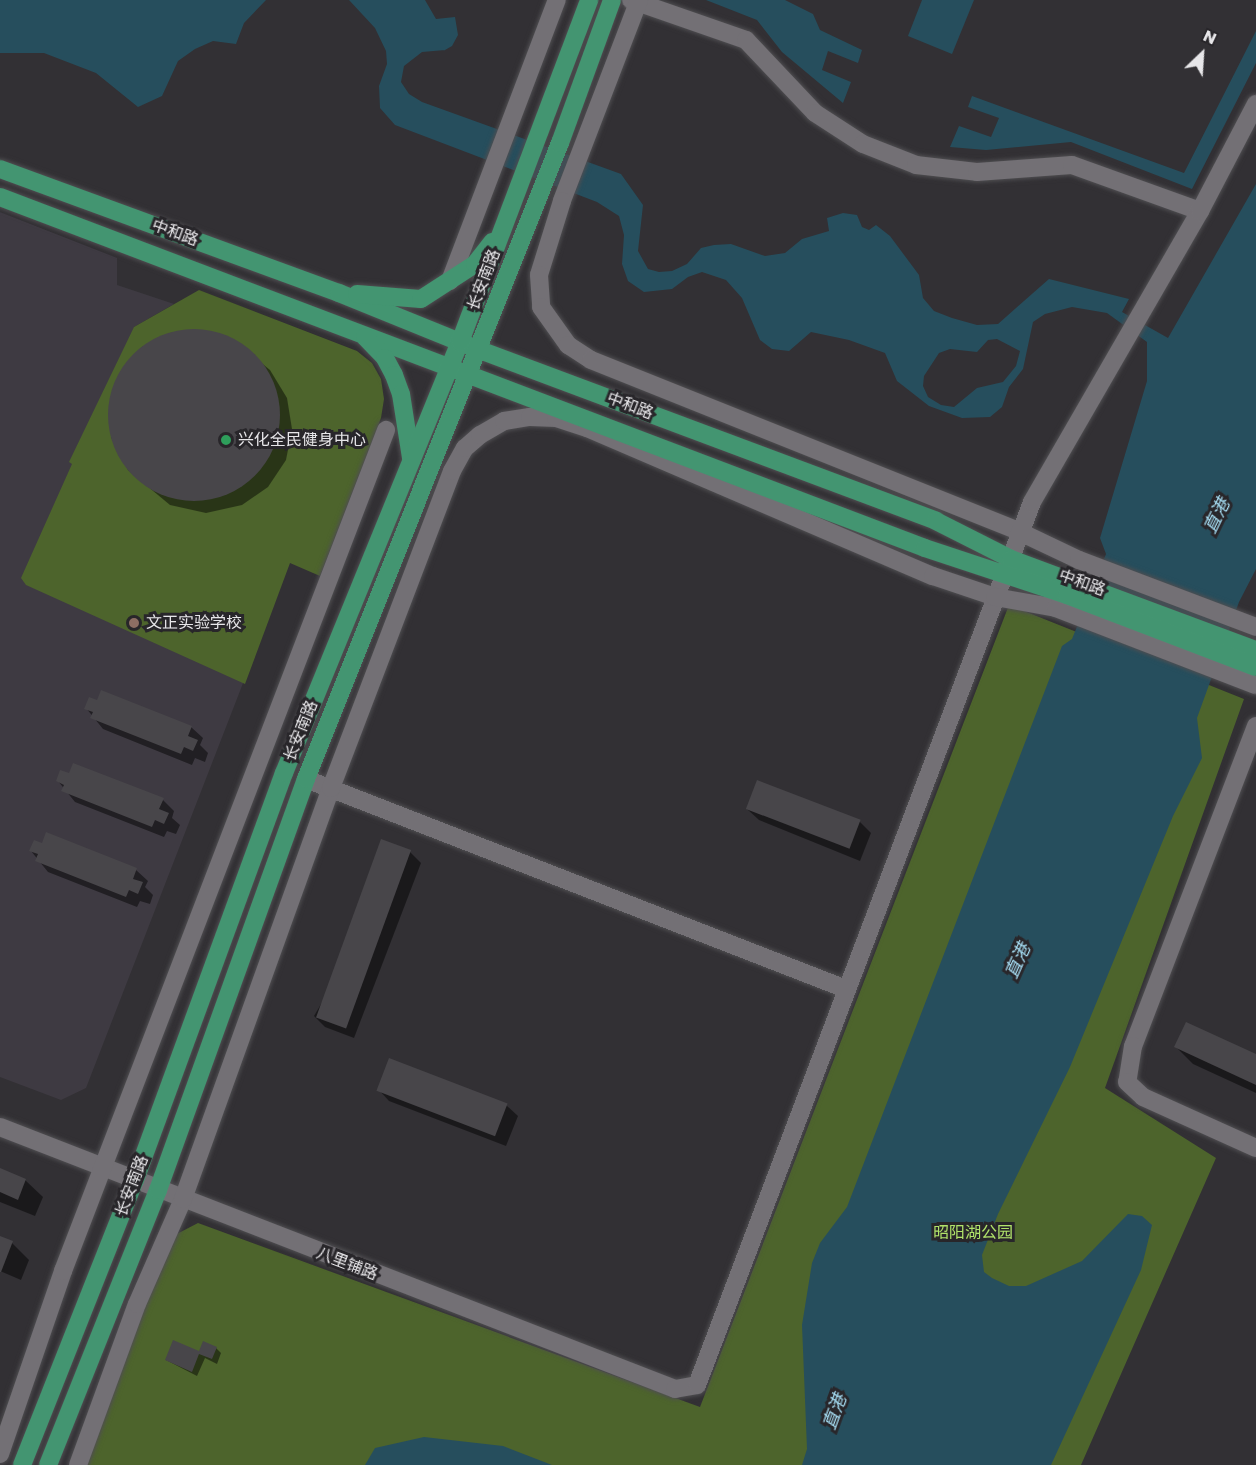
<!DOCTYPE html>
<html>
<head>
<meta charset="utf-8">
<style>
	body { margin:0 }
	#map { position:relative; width:1256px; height:1465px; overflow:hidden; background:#323034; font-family:Poppins,"Noto Sans SC",sans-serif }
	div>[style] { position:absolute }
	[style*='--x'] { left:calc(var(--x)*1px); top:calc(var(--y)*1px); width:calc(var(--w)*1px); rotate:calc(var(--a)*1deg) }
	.built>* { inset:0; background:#3e3a42 }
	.green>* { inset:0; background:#4d642c }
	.water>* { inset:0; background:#264e5d }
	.shadow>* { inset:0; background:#0007 }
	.building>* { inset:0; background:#48464a; transform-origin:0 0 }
	.round { border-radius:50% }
	.roads { filter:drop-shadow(0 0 2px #4f4e51) drop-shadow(0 0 2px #4f4e51) }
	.minor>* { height:18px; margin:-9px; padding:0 9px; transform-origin:9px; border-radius:9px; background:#737075 }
	.major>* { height:18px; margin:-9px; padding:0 9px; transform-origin:9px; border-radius:9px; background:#439571 }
	.dots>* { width:16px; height:16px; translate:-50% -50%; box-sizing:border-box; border:3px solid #28262a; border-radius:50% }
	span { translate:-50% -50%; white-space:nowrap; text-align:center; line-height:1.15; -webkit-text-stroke:6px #28262a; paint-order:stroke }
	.street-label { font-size:16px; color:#e7e6e9 }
	.poi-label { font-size:16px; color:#e7e6e9 }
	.left { translate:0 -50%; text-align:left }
	.park-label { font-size:16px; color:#b0e36a }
	.water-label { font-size:18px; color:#a5dcf2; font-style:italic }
	.north { position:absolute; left:1172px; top:24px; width:60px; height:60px; -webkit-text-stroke:4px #28262a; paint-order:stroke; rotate:25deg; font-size:16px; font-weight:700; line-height:24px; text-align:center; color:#e7e6e9 }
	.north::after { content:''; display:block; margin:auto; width:21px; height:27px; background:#e7e6e9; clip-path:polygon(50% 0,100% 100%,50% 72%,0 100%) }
</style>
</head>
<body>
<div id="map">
	<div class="built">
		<i style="clip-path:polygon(0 212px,117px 258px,117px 285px,174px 304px,134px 327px,290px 562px,86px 1088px,61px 1100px,0 1077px)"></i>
	</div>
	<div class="green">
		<i style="clip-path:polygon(199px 290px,357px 351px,372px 363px,381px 379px,384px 399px,381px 418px,320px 576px,290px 563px,245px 684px,26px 585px,21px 578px,72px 464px,69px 462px,134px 327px)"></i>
		<i style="clip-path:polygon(1009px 605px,1244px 699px,1105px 1088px,1216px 1158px,1081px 1465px,86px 1465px,171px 1237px,198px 1223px,700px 1407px)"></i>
	</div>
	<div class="water">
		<i style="clip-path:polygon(0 0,266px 0,244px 23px,236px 44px,213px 41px,195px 49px,178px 61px,162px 96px,138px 107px,96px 73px,44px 53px,0 53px)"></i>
		<i style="clip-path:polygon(evenodd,349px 0,425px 0,436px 19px,455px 17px,458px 35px,452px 46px,445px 50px,422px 52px,404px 66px,401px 82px,409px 94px,422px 102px,621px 174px,643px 205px,638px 251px,648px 269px,659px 272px,672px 271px,687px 264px,701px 248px,714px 245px,731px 244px,765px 256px,785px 253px,802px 239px,829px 231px,827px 218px,843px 213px,857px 215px,862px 227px,869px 230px,876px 225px,890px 236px,919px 275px,923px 298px,934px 311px,952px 318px,977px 325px,998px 324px,1049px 279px,1129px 299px,1122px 312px,1168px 338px,1256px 184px,1256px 569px,1239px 602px,1197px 718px,1202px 758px,1173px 816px,1070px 1067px,998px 1214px,982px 1255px,984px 1272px,992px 1278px,1009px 1286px,1026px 1286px,1082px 1261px,1128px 1214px,1142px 1216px,1152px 1225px,1141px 1270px,1051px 1465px,802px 1465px,807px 1449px,802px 1325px,812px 1263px,820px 1243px,847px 1207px,1062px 646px,1072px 639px,1106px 554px,1100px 538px,1147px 381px,1147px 342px,1107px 313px,1072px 307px,1045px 314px,1033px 322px,1023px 369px,1009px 387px,1002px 407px,990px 417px,962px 418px,929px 406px,897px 381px,885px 353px,849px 340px,811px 332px,789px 351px,772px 349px,760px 340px,742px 298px,726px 280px,702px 272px,688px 277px,672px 289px,644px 292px,628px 281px,622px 264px,624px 235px,619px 216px,597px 202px,395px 125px,380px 108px,379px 86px,387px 64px,386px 51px,375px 28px,349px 0,997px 339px,1020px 351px,1016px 366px,1003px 382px,977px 388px,954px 407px,941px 405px,928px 397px,923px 386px,924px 376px,939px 353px,950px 349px,977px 352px,988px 340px,997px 339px)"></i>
		<i style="clip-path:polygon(706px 0,785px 0,813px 14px,820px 30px,862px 50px,858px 63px,828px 51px,822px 70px,851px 82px,843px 103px,782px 52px,757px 20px)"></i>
		<i style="clip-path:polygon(922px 0,974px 0,952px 54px,908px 36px)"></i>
		<i style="clip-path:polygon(1256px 31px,1256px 63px,1192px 189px,1071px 142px,986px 150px,950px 147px,959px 126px,991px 137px,999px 118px,968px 107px,972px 96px,1184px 173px)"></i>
		<i style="clip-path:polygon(424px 1437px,503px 1446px,552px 1465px,365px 1465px,375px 1448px)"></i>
	</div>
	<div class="shadow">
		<i style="clip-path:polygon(202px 330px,232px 339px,270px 370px,287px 398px,292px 429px,286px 460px,268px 487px,242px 505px,206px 513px,170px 505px,128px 470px,111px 437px,110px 400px,121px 371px,142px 347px,170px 333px)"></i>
		<i style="clip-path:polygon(86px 708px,191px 727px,203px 738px,200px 745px,208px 753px,205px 762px,195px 758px,192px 765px,103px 729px)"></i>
		<i style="clip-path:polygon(69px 775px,163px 800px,174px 811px,172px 818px,180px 825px,176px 834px,167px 831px,164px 837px,75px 802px,58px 781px)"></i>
		<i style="clip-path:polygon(747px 809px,860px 822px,871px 833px,860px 861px,759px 820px)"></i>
		<i style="clip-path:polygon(31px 851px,136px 870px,148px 881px,145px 887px,153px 895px,150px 904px,140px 901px,137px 907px,48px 872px)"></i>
		<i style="clip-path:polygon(410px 852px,421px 863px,354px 1038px,325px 1027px,314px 1016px)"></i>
		<i style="clip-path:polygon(1176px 1047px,1256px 1056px,1256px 1093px,1193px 1064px)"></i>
		<i style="clip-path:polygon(378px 1089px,506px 1105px,518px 1116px,506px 1146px,389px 1101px)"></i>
		<i style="clip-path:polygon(0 1169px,25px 1180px,43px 1197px,35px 1216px,0 1202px)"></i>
		<i style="clip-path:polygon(0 1238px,12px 1243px,29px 1260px,21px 1280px,0 1271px)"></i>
		<i style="clip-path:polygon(216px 1348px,221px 1353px,217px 1364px,205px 1358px,197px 1376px,166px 1360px)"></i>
	</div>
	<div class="building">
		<i class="round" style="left:108px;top:329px;width:172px;height:172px"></i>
		<i style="clip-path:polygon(101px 690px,192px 726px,188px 736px,198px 740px,193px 751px,184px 747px,181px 754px,90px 718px,93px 712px,84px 709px,89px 697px,97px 700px)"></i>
		<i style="clip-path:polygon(73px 763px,164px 798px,159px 809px,169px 813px,164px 824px,155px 820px,152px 827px,61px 791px,64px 785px,56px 781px,60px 770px,69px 773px)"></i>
		<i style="left:757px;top:780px;width:111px;height:31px;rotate:21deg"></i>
		<i style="clip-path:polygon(46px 832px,137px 868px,133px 879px,143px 882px,138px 894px,129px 890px,126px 897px,35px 861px,38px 854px,29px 851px,34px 840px,42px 843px)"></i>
		<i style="left:381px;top:839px;width:32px;height:190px;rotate:20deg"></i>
		<i style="clip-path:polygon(1186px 1022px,1256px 1054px,1256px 1085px,1174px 1047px)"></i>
		<i style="left:389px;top:1058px;width:127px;height:35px;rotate:21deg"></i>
		<i style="clip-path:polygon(0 1168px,26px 1179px,18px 1200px,0 1192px)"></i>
		<i style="clip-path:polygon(0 1236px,13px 1241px,1px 1272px,0 1272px)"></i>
		<i style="clip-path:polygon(173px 1340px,199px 1351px,203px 1341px,217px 1347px,212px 1359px,199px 1354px,192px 1372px,165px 1360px)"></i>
	</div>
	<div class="roads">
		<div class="minor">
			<i style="--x:631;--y:0;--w:122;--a:19.2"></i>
			<i style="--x:746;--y:40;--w:100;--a:46.6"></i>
			<i style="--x:815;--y:113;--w:57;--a:32.9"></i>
			<i style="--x:863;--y:144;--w:57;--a:21.6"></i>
			<i style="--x:916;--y:165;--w:61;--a:6.5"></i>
			<i style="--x:977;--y:172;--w:95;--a:-4.2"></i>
			<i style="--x:1072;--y:165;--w:136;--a:19.8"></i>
			<i style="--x:639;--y:0;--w:215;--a:111"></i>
			<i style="--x:562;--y:201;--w:77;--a:107.3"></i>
			<i style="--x:539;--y:275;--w:32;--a:86"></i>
			<i style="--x:541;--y:307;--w:47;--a:54.6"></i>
			<i style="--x:568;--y:345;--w:27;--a:33"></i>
			<i style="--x:591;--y:360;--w:462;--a:21.8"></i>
			<i style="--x:1020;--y:532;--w:65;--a:25.4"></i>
			<i style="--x:1079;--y:560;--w:189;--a:20.7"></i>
			<i style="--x:450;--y:281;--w:301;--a:-69.2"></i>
			<i style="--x:1256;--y:726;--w:343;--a:111"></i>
			<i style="--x:1133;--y:1046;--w:36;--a:99"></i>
			<i style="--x:1127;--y:1082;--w:22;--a:43"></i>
			<i style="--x:1143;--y:1097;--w:124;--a:24.3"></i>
			<i style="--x:306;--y:779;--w:579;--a:21.25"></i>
			<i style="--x:0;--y:1127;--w:724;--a:21.21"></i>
			<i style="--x:675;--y:1389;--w:22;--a:-10"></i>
			<i style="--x:697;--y:1385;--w:944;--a:-69.22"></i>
			<i style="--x:1032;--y:502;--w:336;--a:-60"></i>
			<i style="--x:1200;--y:211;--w:121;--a:-62.4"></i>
			<i style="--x:0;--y:1454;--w:194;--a:-71"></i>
			<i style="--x:63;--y:1271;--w:901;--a:-68.99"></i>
			<i style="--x:78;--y:1465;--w:171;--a:-69.9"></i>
			<i style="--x:137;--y:1304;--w:115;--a:-66.3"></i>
			<i style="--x:183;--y:1199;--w:437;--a:-70.2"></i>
			<i style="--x:331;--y:788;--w:339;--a:-69.1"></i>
			<i style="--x:452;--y:471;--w:26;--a:-61"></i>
			<i style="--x:465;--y:448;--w:20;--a:-41"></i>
			<i style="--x:480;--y:435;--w:28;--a:-30"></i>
			<i style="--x:504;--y:421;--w:26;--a:-9"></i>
			<i style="--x:530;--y:417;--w:26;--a:2"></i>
			<i style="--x:556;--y:418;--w:33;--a:18"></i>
			<i style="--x:587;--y:428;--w:376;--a:23.2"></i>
			<i style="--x:933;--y:576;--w:65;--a:18.7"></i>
			<i style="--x:995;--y:597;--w:62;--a:10.2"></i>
			<i style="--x:1056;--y:608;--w:214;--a:21.1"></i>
		</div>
		<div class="major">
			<i style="--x:0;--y:169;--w:361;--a:20.1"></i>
			<i style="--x:339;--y:293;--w:149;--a:22.1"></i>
			<i style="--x:477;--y:349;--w:490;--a:20.5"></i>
			<i style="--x:936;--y:521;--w:84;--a:26.9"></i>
			<i style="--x:1011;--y:559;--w:261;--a:20.4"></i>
			<i style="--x:0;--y:197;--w:989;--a:20.78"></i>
			<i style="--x:925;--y:548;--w:150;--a:18.3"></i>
			<i style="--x:1067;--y:595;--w:202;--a:20.9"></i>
			<i style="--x:357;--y:294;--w:64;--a:4.5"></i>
			<i style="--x:421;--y:299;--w:64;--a:-32.9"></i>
			<i style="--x:475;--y:264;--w:28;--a:-52"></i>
			<i style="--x:365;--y:337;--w:29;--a:46"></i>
			<i style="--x:385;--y:358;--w:19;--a:62"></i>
			<i style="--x:394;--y:375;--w:20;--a:70"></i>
			<i style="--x:401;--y:394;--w:65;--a:81.1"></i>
			<i style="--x:22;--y:1465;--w:307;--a:-68.4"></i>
			<i style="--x:135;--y:1180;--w:433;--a:-69.9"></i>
			<i style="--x:284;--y:773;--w:466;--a:-67.8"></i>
			<i style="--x:460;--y:342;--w:366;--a:-69.3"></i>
			<i style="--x:48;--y:1465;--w:296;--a:-68.2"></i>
			<i style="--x:158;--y:1190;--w:437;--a:-70.2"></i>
			<i style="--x:306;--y:779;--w:685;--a:-68.23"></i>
			<i style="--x:560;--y:143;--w:152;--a:-70"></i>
		</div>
	</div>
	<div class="dots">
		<i style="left:226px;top:440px;background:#2e9e5b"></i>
		<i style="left:134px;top:623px;background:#8d6e63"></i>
	</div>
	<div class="street-label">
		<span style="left:175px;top:233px;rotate:20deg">中和路</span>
		<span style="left:484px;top:280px;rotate:-69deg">长安南路</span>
		<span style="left:630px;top:406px;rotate:21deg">中和路</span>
		<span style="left:1082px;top:583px;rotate:20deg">中和路</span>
		<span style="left:301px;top:731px;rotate:-68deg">长安南路</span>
		<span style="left:132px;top:1186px;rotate:-69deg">长安南路</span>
		<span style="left:347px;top:1264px;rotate:21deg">八里铺路</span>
	</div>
	<div class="poi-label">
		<span class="left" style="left:238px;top:440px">兴化全民健身中心</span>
		<span class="left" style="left:146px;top:623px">文正实验学校</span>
	</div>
	<div class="park-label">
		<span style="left:973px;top:1233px">昭阳湖公园</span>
	</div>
	<div class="water-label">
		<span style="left:1217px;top:516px;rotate:-64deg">直港</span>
		<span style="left:1018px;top:961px;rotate:-66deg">直港</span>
		<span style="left:835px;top:1412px;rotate:-70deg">直港</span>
	</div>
	<div class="north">N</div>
</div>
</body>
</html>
